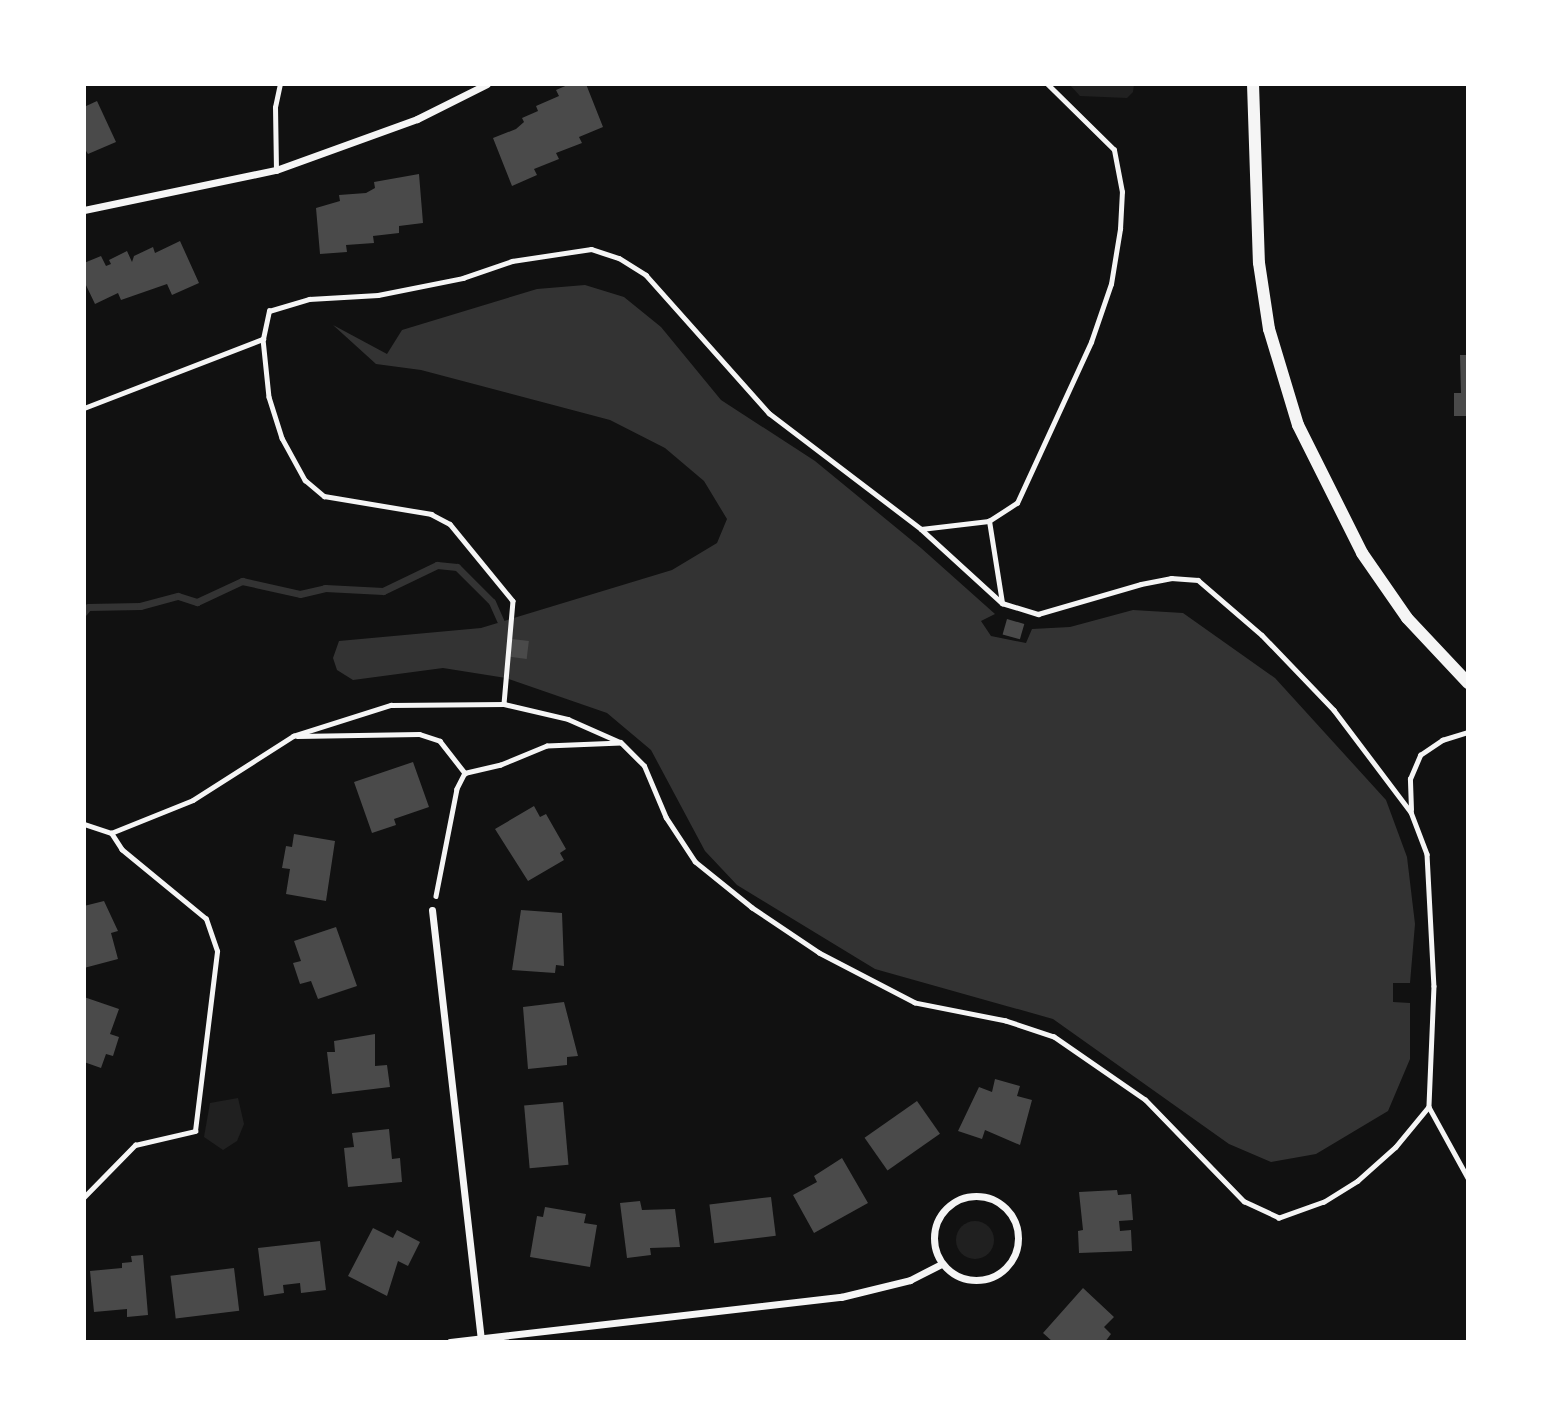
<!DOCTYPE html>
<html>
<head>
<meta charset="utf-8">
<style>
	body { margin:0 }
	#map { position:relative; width:1552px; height:1426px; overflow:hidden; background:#111; font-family:Overpass,sans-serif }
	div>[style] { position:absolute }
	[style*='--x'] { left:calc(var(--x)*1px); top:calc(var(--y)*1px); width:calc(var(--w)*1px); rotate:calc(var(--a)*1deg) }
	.green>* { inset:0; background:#202020 }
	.round { border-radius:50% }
	.water>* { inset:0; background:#333 }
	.stream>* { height:7px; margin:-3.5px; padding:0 3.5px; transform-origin:3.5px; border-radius:3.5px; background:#333 }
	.building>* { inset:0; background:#4a4a4a; transform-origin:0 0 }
	.path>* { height:4.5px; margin:-2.25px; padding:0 2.25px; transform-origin:2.25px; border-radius:2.25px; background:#f5f5f5 }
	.service>* { height:5px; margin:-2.5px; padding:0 2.5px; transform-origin:2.5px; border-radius:2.5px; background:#f5f5f5 }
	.minor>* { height:7px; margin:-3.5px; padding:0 3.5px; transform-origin:3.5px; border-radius:3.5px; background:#f5f5f5 }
	.minor>.ring { margin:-3.5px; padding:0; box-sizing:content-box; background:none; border:7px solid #f5f5f5; border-radius:50% }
	.tertiary>* { height:12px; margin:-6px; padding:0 6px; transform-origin:6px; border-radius:6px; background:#f5f5f5 }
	span { translate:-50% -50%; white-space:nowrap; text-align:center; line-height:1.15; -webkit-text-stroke:7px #fff; paint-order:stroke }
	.frame { position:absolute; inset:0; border:86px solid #fff; pointer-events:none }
</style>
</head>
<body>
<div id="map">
	<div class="green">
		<i style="clip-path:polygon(1069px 84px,1134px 84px,1133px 92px,1127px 98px,1080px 96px)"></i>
		<i style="clip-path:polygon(238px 1098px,244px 1124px,237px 1141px,223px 1150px,204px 1137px,210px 1103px)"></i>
		<i class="round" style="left:956px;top:1221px;width:38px;height:38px"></i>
	</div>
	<div class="water">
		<i style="clip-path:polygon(585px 285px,624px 297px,661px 327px,721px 400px,815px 461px,921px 548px,995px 614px,981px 621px,991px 636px,1026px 643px,1032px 629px,1070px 627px,1133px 610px,1183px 613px,1275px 678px,1386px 800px,1407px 857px,1415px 924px,1410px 983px,1393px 983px,1393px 1002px,1410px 1003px,1410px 1059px,1388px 1111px,1316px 1154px,1271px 1162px,1229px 1144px,1053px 1019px,875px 969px,737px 885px,705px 851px,651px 750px,607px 713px,506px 678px,443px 668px,353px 680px,337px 670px,333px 658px,339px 641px,481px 628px,672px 570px,717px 543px,727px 519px,704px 481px,665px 448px,610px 420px,421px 370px,376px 364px,333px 325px,387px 354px,402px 330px,537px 289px)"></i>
	</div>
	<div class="stream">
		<i style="--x:84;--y:612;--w:6;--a:-51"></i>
		<i style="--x:88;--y:607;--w:52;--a:-1.1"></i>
		<i style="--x:140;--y:606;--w:39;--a:-15"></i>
		<i style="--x:178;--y:596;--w:20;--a:18"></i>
		<i style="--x:197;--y:602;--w:50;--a:-25"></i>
		<i style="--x:242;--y:581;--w:59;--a:12.6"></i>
		<i style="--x:300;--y:594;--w:26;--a:-13"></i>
		<i style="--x:325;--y:588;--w:58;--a:3"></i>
		<i style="--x:383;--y:591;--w:60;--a:-25.7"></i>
		<i style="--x:437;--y:565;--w:20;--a:6"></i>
		<i style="--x:457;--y:567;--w:49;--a:45"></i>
		<i style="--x:492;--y:602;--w:22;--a:66"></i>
	</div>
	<div class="building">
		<i style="clip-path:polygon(570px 84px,586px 84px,603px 127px,579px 137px,582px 143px,556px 153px,559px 159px,534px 169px,537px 175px,512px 186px,493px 138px,516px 129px,524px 122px,522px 118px,538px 111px,536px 106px,559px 96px,556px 90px)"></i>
		<i style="clip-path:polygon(97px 101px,116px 142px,88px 154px,84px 148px,84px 107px)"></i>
		<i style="clip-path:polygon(419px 174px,423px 223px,399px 226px,399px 233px,373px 236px,374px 243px,346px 245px,347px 252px,320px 254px,316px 208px,340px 201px,339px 195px,366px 193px,375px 188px,374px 182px)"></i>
		<i style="clip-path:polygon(180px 241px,199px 283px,172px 295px,167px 284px,121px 300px,118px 293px,95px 304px,84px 281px,84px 263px,101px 256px,106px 266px,111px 264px,109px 260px,127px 251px,132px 262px,134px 256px,153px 247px,155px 253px)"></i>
		<i style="clip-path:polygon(1460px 355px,1468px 355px,1468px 416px,1454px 416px,1454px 393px,1461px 393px)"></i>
		<i style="left:1007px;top:619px;width:18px;height:16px;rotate:16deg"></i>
		<i style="left:512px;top:639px;width:17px;height:18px;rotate:7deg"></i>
		<i style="clip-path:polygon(413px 762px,429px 807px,394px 819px,396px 825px,372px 833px,354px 782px)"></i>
		<i style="clip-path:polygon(534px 806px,540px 817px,546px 814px,566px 849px,560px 853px,564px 860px,528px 881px,495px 829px)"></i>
		<i style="clip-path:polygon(294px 834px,335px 841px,326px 901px,286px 894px,290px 869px,282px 868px,286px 846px,292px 847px)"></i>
		<i style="clip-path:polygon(104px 901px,118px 931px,111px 933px,118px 959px,84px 968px,84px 906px)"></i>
		<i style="clip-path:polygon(521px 910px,562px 913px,564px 966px,556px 965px,555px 973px,512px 970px)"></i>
		<i style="clip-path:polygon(336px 927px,357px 986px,318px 999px,311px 981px,300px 984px,293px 963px,301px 961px,294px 941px)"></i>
		<i style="clip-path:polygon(84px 997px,119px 1009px,110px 1034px,119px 1037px,113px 1056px,106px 1054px,101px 1068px,84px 1062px)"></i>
		<i style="clip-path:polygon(564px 1002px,578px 1056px,567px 1057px,567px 1065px,528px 1069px,523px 1007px)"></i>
		<i style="clip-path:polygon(375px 1034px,375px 1066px,387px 1065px,390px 1087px,332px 1094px,327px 1052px,335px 1052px,334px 1041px)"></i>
		<i style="clip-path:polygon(995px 1079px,1020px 1086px,1017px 1096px,1032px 1100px,1020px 1145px,985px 1130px,982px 1139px,958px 1131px,979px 1087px,992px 1092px)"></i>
		<i style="left:917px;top:1101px;width:40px;height:64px;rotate:55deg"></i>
		<i style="left:563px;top:1102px;width:63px;height:39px;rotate:85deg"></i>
		<i style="clip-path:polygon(389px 1129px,392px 1159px,400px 1158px,402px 1182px,348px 1187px,344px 1148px,354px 1147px,352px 1133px)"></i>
		<i style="clip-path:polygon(842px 1158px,868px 1203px,814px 1233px,793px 1195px,817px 1182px,814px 1176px)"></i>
		<i style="clip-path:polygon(1117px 1190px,1118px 1195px,1131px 1194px,1133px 1220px,1119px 1221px,1120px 1231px,1131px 1230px,1132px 1251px,1079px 1253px,1078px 1231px,1083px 1230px,1079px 1192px)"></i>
		<i style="left:771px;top:1197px;width:39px;height:62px;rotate:83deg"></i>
		<i style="clip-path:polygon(640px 1201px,642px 1210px,675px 1209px,680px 1247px,650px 1248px,651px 1255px,627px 1258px,620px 1203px)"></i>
		<i style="clip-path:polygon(545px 1207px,586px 1214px,584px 1223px,597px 1225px,590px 1267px,530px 1257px,537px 1216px,543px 1217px)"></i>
		<i style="clip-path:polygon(373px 1228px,393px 1238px,397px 1230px,420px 1242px,408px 1266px,398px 1261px,387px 1296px,348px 1276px)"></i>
		<i style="clip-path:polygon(320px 1241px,326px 1290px,301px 1293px,300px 1283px,283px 1285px,284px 1293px,264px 1296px,258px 1248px)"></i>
		<i style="clip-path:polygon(143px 1255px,148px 1315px,127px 1317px,127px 1309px,94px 1312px,90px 1271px,122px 1268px,122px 1263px,132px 1262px,131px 1256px)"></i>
		<i style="left:234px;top:1268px;width:43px;height:64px;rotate:83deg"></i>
		<i style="clip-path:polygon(1083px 1288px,1114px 1317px,1104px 1327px,1111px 1334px,1105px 1342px,1053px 1342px,1043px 1333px)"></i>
	</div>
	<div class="path">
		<i style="--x:263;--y:339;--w:58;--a:84.1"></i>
		<i style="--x:269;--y:397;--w:43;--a:72.4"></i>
		<i style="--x:282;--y:438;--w:48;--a:61.3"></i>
		<i style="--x:305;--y:480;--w:25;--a:40"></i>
		<i style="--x:324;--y:496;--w:109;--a:9.5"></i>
		<i style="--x:431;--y:514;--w:21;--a:28"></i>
		<i style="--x:450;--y:524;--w:99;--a:50.7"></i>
		<i style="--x:513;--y:601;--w:103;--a:95"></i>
		<i style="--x:84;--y:408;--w:192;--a:-21.1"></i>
		<i style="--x:263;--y:339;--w:29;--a:-78"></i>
		<i style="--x:269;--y:311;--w:42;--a:-16.7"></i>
		<i style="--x:309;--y:299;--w:69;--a:-3.3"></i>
		<i style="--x:378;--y:295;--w:87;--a:-11.3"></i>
		<i style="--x:463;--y:278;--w:52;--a:-19.1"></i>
		<i style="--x:512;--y:261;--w:80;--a:-8.6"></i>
		<i style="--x:591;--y:249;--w:29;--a:18"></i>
		<i style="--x:619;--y:258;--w:32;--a:32"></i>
		<i style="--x:646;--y:275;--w:185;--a:48.3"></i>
		<i style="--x:769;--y:413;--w:191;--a:37.3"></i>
		<i style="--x:921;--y:529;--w:110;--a:42.4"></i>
		<i style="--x:1002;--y:603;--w:38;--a:17"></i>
		<i style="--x:1038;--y:614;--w:107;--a:-16.2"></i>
		<i style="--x:1141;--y:584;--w:31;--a:-11"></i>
		<i style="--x:1171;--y:578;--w:27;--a:4"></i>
		<i style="--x:1198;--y:580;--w:84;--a:40.7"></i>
		<i style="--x:1262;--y:635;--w:104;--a:46.2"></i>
		<i style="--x:1334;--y:710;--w:128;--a:53"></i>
		<i style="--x:1411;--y:812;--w:45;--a:69.1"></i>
		<i style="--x:1427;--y:854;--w:132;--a:87"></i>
		<i style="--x:1434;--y:986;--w:121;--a:92.4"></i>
		<i style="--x:1429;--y:1107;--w:52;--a:129.5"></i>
		<i style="--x:1396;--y:1147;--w:51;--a:138.2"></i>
		<i style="--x:1358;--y:1181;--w:40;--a:148"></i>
		<i style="--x:1324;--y:1202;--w:48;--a:160.4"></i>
		<i style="--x:1279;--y:1218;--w:38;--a:-155"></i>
		<i style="--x:1244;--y:1202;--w:142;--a:-134.1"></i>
		<i style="--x:1145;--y:1100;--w:111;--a:-145.3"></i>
		<i style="--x:1054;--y:1037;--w:51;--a:-161.6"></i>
		<i style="--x:1006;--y:1021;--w:93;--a:-168.8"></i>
		<i style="--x:915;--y:1003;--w:108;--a:-152.5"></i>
		<i style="--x:819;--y:953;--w:81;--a:-146.1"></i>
		<i style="--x:752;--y:908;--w:73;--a:-141.1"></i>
		<i style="--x:695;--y:862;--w:53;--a:-123.4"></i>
		<i style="--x:666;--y:818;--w:56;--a:-112.9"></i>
		<i style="--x:644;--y:766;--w:33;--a:-135"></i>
		<i style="--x:621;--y:743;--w:74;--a:177.7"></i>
		<i style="--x:547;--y:746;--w:50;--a:157.6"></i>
		<i style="--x:501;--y:765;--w:37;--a:167"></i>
		<i style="--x:465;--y:773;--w:18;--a:117"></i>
		<i style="--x:457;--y:789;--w:109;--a:101.1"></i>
		<i style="--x:921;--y:529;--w:68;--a:-6.7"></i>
		<i style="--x:1002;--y:603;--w:83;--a:-99"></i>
		<i style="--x:989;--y:521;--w:33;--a:-33"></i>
		<i style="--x:1017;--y:503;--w:177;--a:-65.3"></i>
		<i style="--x:1091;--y:342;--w:61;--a:-71"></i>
		<i style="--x:1111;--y:284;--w:56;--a:-80.7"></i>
		<i style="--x:1120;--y:229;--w:37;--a:-87"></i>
		<i style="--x:1122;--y:192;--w:43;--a:-100.8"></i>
		<i style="--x:1114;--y:150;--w:94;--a:-135.4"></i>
		<i style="--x:297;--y:736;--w:122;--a:-0.9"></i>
		<i style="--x:419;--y:734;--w:22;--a:18"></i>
		<i style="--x:440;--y:741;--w:41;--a:52"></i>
		<i style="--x:1411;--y:810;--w:31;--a:-92"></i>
		<i style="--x:1410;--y:779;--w:26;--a:-67"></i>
		<i style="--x:1420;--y:755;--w:27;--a:-34"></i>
		<i style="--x:1442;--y:740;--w:27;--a:-17"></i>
		<i style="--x:84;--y:824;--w:28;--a:18"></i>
		<i style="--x:111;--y:833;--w:88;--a:-21.9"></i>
		<i style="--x:193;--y:800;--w:119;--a:-32.6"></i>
		<i style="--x:293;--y:736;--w:103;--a:-17.6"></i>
		<i style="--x:391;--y:705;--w:113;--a:-0.5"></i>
		<i style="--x:504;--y:704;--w:66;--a:13.2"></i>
		<i style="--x:568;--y:719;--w:57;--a:23.9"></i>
		<i style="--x:1429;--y:1107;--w:81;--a:61.2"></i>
		<i style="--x:84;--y:1197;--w:73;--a:-45.6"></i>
		<i style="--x:135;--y:1145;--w:62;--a:-13.1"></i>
		<i style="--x:195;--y:1131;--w:181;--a:-83"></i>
		<i style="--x:217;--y:951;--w:34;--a:-109"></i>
		<i style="--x:206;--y:919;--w:109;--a:-140.6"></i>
		<i style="--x:122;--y:850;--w:20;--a:-123"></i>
	</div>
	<div class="service">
		<i style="--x:276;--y:170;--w:63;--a:-90.9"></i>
		<i style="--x:275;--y:107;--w:24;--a:-78"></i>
	</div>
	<div class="minor">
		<i style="--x:84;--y:210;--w:196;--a:-11.8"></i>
		<i style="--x:276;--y:170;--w:150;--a:-19.9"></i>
		<i style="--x:417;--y:119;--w:78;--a:-26.6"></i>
		<i style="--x:432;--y:910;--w:431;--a:83.5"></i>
		<i class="ring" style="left:934px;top:1196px;width:77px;height:77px"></i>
		<i style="--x:450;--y:1342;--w:394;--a:-6.6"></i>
		<i style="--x:841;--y:1297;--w:71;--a:-13.8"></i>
		<i style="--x:910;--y:1280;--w:36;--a:-27"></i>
	</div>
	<div class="tertiary">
		<i style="--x:1253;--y:84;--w:179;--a:88.1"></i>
		<i style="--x:1259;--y:263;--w:67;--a:81.4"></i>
		<i style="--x:1269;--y:329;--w:100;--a:73.2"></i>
		<i style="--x:1298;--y:425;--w:143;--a:63.4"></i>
		<i style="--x:1362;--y:553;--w:79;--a:55.3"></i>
		<i style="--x:1407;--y:618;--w:89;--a:46.8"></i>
	</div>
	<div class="frame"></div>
</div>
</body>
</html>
